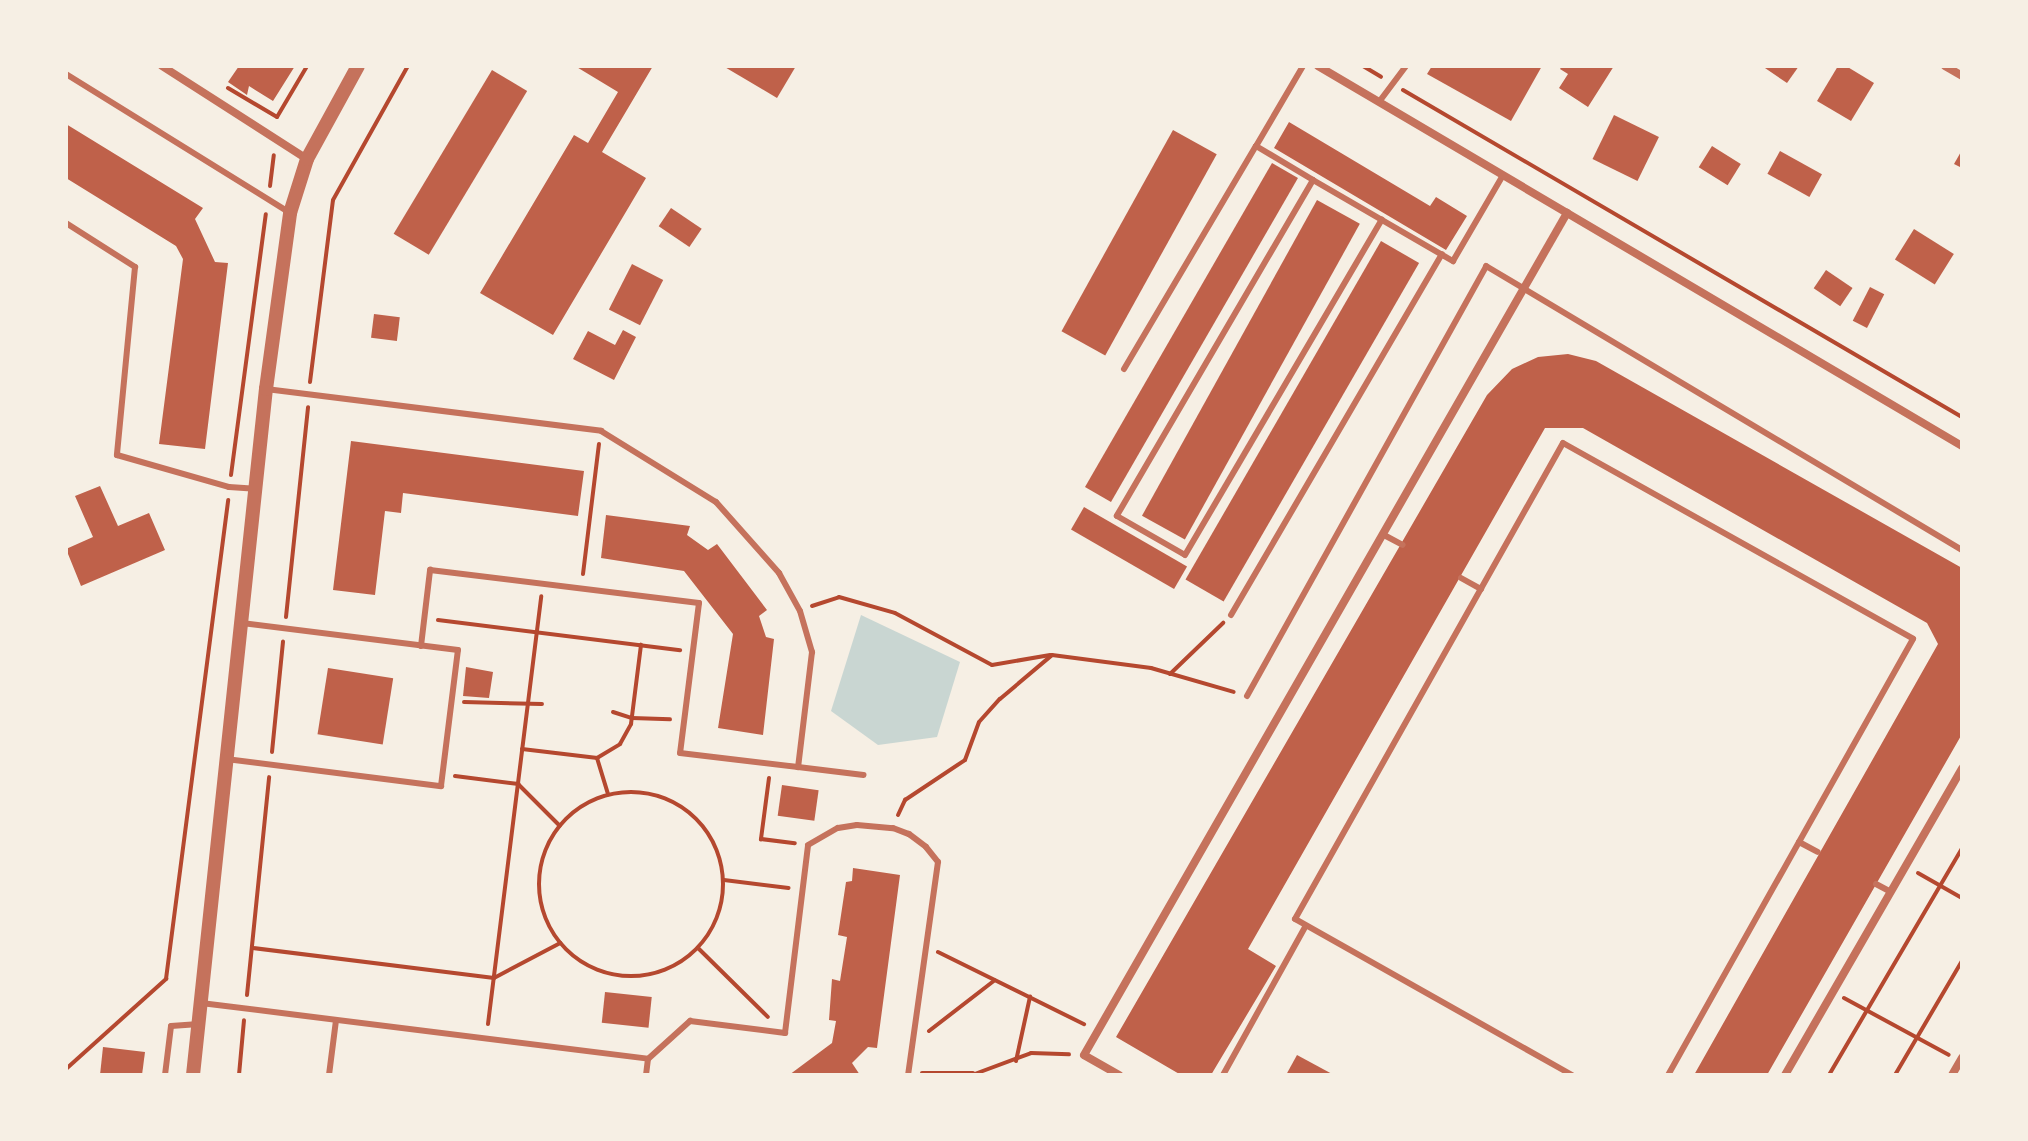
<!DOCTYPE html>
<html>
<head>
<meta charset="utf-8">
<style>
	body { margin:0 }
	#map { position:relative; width:2028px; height:1141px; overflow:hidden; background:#f6efe4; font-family:"Alegreya Sans",sans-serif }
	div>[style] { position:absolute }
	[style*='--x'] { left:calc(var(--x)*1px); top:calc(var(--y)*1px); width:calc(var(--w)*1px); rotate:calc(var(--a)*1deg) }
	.water>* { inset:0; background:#c9d6d2 }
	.building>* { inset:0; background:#bf614a; transform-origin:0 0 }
	.path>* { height:4px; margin:-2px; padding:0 2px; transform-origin:2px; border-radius:2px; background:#b5482f }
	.path>.ring { margin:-2px; padding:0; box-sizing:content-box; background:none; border:4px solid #b5482f; border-radius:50% }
	.service>* { height:6px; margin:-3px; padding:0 3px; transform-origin:3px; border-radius:3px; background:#c5725c }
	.minor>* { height:8px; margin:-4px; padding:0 4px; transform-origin:4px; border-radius:4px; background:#c5725c }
	.tertiary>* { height:14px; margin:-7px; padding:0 7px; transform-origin:7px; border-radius:7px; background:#c5725c }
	span { translate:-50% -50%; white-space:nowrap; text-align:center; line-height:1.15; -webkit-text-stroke:7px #f6efe4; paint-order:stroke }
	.frame { position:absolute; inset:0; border:68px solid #f6efe4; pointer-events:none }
</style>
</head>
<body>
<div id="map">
	<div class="water">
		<i style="clip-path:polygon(861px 615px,960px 662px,937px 737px,878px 745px,831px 711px)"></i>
	</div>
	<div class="building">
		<i style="clip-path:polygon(239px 66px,295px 66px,273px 101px,249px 86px,247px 95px,228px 82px)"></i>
		<i style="clip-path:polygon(575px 66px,653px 66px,602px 152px,646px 178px,553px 335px,480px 293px,574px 135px,588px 143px,618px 92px)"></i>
		<i style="clip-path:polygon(723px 66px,796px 66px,777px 98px)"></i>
		<i style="clip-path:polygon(1432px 66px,1542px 66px,1511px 121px,1427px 74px)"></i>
		<i style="clip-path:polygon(1562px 66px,1614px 66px,1588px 107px,1559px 88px,1568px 74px,1560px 69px)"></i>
		<i style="clip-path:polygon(1762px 66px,1799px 66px,1787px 83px)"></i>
		<i style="clip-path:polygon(1838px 66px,1846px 66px,1874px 83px,1851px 121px,1817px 101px)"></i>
		<i style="left:492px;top:70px;width:41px;height:191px;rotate:31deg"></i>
		<i style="left:1614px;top:115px;width:50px;height:49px;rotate:26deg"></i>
		<i style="clip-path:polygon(1289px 122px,1430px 206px,1436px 197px,1467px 216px,1446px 250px,1274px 148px)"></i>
		<i style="clip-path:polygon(66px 124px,203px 208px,195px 219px,215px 262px,228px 263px,205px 449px,159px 444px,183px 259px,176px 246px,66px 178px)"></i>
		<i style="left:1173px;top:130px;width:50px;height:230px;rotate:29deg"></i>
		<i style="left:1712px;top:146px;width:34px;height:25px;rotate:32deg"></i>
		<i style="clip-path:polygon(1962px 150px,1962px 168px,1954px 164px)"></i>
		<i style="left:1780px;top:151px;width:48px;height:26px;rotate:29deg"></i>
		<i style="left:1272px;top:163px;width:30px;height:374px;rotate:30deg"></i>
		<i style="left:1317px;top:200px;width:49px;height:361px;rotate:29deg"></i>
		<i style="left:671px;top:208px;width:37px;height:22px;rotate:34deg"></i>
		<i style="left:1914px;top:229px;width:47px;height:36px;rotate:32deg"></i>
		<i style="left:1381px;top:241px;width:44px;height:391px;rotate:30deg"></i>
		<i style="left:632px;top:264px;width:35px;height:51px;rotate:27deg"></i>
		<i style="left:1826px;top:270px;width:32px;height:22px;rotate:34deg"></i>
		<i style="left:1870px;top:287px;width:16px;height:38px;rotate:27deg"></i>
		<i style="left:374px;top:314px;width:26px;height:24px;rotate:7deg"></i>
		<i style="clip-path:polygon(623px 330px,636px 337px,614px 380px,573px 359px,588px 331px,615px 345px)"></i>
		<i style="clip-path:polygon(1568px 354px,1596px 361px,1962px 568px,1962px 734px,1767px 1075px,1694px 1075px,1938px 644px,1927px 623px,1583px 428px,1545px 428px,1248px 949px,1276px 966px,1211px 1075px,1181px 1075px,1116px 1037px,1487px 395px,1512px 369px,1538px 357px)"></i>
		<i style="clip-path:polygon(351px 441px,584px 471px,578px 516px,403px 493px,401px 513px,385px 511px,375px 595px,333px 590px)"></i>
		<i style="clip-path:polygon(100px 486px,118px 526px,149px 513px,165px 550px,81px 586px,66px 549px,93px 537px,75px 496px)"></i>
		<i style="left:1084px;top:507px;width:119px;height:26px;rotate:30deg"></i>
		<i style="clip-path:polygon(606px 515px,690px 526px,687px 535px,708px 550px,717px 544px,767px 610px,759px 616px,766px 637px,774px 639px,763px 735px,718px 728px,733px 634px,684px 571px,601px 558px)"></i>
		<i style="clip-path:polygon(466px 667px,493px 672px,489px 698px,463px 696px)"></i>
		<i style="left:328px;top:668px;width:66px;height:67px;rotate:9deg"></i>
		<i style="left:782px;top:785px;width:37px;height:31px;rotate:8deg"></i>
		<i style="clip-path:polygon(853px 868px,900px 875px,877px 1048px,868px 1047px,852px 1063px,860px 1075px,789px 1075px,832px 1043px,836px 1021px,829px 1020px,832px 979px,840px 981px,847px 937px,838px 935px,846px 882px,852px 881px)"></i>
		<i style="left:605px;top:992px;width:47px;height:31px;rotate:6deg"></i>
		<i style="clip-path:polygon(103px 1047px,145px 1052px,142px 1075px,100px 1075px)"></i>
		<i style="clip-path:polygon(1297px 1055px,1334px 1075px,1286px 1075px)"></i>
	</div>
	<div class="path">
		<i style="--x:1363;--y:66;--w:21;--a:31"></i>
		<i style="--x:228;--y:88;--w:57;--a:30.6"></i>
		<i style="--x:277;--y:117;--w:59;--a:-59.5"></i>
		<i style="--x:1403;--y:90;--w:648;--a:30.33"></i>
		<i style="--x:270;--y:186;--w:31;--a:-83"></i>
		<i style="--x:310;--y:382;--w:183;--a:-82.8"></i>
		<i style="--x:333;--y:200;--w:154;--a:-60.8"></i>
		<i style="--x:231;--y:475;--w:263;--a:-82.4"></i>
		<i style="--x:583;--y:574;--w:131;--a:-83"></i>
		<i style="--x:812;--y:606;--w:28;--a:-18"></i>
		<i style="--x:839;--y:597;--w:58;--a:15.9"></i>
		<i style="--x:895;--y:613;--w:110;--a:28.2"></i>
		<i style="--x:992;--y:665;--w:59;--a:-9.8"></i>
		<i style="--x:286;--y:617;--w:211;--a:-84"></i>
		<i style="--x:438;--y:620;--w:244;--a:7.1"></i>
		<i style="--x:1170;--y:674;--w:74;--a:-43.9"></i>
		<i style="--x:464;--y:702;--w:78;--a:1.5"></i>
		<i style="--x:613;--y:712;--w:20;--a:18"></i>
		<i style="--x:632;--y:718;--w:38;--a:2"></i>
		<i style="--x:522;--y:749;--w:76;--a:6.8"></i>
		<i style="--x:597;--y:758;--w:27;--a:-31"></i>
		<i style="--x:620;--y:744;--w:23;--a:-61"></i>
		<i style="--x:631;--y:724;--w:80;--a:-82.8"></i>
		<i style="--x:272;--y:752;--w:111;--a:-84.3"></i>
		<i style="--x:597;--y:758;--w:38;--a:73"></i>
		<i style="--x:455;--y:776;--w:64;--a:7.2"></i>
		<i style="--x:518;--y:784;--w:59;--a:45"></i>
		<i style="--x:769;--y:778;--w:62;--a:97.5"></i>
		<i style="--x:761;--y:839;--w:34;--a:7"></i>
		<i class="ring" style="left:539px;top:792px;width:180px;height:180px"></i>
		<i style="--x:898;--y:815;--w:17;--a:-65"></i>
		<i style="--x:905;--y:800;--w:72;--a:-33.7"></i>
		<i style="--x:965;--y:760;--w:40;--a:-69.8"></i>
		<i style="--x:979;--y:722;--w:31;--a:-48"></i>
		<i style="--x:1000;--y:699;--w:68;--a:-40.2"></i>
		<i style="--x:1052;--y:655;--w:100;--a:7.5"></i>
		<i style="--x:1151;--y:668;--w:86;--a:16.1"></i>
		<i style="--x:1918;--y:873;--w:51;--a:29.6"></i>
		<i style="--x:724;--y:880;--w:65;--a:7"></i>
		<i style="--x:253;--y:948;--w:243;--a:7.1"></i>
		<i style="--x:494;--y:978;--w:75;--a:-27.9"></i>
		<i style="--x:698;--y:948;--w:98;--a:44.6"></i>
		<i style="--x:938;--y:952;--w:163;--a:26.3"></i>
		<i style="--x:247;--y:995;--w:219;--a:-84.2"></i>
		<i style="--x:1844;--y:998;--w:119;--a:28.5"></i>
		<i style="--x:488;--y:1024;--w:431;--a:-82.9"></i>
		<i style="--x:929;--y:1031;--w:83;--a:-37.7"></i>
		<i style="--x:1016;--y:1061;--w:66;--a:-77.7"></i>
		<i style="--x:66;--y:1069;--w:135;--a:-42"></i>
		<i style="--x:166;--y:979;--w:483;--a:-82.6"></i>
		<i style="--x:922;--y:1073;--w:51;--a:0"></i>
		<i style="--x:239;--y:1075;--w:55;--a:-84.8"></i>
		<i style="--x:972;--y:1075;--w:63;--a:-20.4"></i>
		<i style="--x:1031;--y:1053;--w:38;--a:2"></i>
		<i style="--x:1829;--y:1075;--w:263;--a:-59.6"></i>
		<i style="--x:1895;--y:1075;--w:132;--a:-59.6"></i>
	</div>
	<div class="service">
		<i style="--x:1303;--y:66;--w:93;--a:120.4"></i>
		<i style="--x:1256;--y:146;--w:66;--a:30.8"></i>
		<i style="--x:1313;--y:180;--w:389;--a:120.3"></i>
		<i style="--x:1117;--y:516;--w:78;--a:29.8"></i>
		<i style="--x:1185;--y:555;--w:389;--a:-59.6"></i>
		<i style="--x:66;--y:74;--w:264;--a:31.8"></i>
		<i style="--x:1379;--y:102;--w:45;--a:-53.1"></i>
		<i style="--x:1313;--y:180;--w:162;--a:30.1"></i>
		<i style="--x:1453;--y:261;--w:99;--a:-59.8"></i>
		<i style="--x:66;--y:223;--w:82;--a:32.5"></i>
		<i style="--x:135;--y:267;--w:189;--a:95.5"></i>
		<i style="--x:117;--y:455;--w:116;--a:15.9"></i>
		<i style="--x:229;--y:487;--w:26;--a:4"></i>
		<i style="--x:1124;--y:369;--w:259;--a:-59.4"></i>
		<i style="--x:266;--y:389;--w:338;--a:7.1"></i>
		<i style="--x:601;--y:431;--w:135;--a:31.7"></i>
		<i style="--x:716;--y:502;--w:95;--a:48.4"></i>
		<i style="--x:779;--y:573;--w:43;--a:61.1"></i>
		<i style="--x:800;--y:611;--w:43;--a:73.7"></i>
		<i style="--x:812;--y:652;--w:116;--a:96.9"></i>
		<i style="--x:798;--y:767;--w:66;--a:6.9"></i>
		<i style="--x:1384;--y:535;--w:21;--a:28"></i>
		<i style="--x:1461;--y:578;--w:23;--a:29"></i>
		<i style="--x:1231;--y:615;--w:418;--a:-59.7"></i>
		<i style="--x:421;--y:646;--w:77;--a:-83.2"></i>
		<i style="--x:430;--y:570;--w:271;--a:7"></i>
		<i style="--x:699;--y:603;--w:151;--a:97.2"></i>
		<i style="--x:680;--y:753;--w:119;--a:6.8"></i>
		<i style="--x:1247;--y:696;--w:492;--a:-60.9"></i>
		<i style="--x:1486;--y:266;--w:554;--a:30.82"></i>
		<i style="--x:226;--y:759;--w:217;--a:7.2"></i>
		<i style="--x:441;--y:786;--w:137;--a:-82.9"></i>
		<i style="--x:458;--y:650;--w:220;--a:-172.9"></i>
		<i style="--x:1799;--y:842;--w:21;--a:28"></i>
		<i style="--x:1876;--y:884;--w:17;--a:28"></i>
		<i style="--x:201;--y:1003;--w:450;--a:7.1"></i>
		<i style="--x:165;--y:1075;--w:49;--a:-83"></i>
		<i style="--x:171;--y:1026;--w:28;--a:-4"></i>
		<i style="--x:329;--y:1075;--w:55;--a:-82.7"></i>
		<i style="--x:646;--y:1075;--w:16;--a:-83"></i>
		<i style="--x:648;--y:1059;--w:57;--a:-42.1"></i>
		<i style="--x:690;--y:1021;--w:96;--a:7.2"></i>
		<i style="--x:785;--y:1033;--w:189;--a:-83"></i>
		<i style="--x:808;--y:845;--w:34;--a:-30"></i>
		<i style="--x:838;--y:828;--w:19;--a:-9"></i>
		<i style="--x:857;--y:825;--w:36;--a:5"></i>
		<i style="--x:893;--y:828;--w:17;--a:21"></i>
		<i style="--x:909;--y:834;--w:21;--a:37"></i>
		<i style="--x:926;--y:847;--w:19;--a:51"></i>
		<i style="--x:938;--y:862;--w:215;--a:98"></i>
		<i style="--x:1223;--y:1075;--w:169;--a:-61"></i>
		<i style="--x:1572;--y:1075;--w:318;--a:-150.6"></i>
		<i style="--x:1295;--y:919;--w:546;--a:-60.62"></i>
		<i style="--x:1563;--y:443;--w:401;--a:29.2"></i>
		<i style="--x:1913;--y:639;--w:500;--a:119.33"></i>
	</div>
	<div class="minor">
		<i style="--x:162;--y:66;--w:172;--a:32.7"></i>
		<i style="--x:1318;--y:66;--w:748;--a:30.54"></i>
		<i style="--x:1945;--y:66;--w:20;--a:30"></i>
		<i style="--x:1119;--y:1075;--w:40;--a:-150.3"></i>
		<i style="--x:1084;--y:1055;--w:971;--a:-60.16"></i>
		<i style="--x:1785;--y:1075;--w:354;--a:-60"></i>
		<i style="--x:1952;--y:1075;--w:20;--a:-60"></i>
	</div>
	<div class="tertiary">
		<i style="--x:193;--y:1075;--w:690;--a:-83.93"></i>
		<i style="--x:266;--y:389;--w:178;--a:-82.2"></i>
		<i style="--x:290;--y:213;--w:57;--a:-72.5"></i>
		<i style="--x:307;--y:159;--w:106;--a:-61.3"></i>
	</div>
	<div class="frame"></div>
</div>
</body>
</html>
